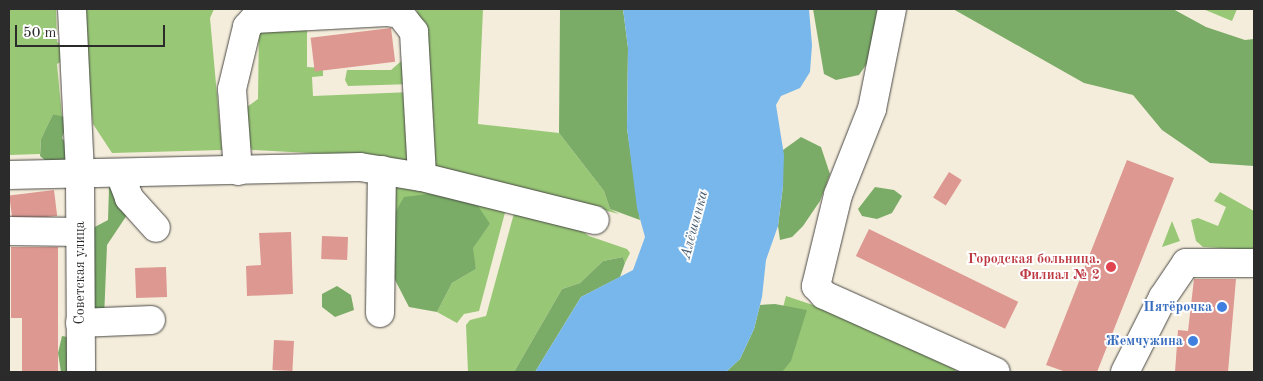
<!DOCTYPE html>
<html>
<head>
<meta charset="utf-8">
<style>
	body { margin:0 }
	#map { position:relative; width:1263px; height:381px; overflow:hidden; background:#f5eddb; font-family:"Old Standard TT",serif }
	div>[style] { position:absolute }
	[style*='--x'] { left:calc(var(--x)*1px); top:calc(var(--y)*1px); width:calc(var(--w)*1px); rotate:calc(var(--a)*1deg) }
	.green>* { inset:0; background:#98c776 }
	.forest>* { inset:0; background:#7aac67 }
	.water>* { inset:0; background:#78b7eb }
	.building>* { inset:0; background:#dc9891; transform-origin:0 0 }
	.roads { filter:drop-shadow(0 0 1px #494845) drop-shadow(0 0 1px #494845) }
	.minor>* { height:28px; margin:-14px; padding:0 14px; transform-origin:14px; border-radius:14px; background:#fff }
	.dots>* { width:14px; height:14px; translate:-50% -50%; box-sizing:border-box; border:2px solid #fff; border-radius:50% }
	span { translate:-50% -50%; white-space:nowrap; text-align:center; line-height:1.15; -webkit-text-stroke:4px #fff; paint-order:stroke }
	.health-label { font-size:14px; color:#be3a42; font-weight:700 }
	.right { translate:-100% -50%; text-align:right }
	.street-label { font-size:14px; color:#2b2b2b }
	.shop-label { font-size:14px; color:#366cbe; font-weight:700 }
	.water-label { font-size:15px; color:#465c6e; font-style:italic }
	.frame { position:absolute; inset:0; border:10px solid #2b2b2b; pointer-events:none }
	.scale { position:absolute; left:15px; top:25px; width:150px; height:22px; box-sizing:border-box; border:2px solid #2b2b2b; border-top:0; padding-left:6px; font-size:15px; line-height:18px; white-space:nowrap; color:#2b2b2b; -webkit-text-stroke:4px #fff; paint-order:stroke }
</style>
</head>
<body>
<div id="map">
	<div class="green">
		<i style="clip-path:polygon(9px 9px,56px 9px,57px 42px,65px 47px,65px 59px,57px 64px,62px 117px,53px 114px,41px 139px,40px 154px,9px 155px)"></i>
		<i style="clip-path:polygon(81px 9px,214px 9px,210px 18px,222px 150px,112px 153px,93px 124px)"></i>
		<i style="clip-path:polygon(416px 9px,483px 9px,478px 124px,559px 133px,604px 191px,610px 209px,619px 214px,431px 165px,426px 37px)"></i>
		<i style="clip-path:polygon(1203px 9px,1237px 9px,1232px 21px)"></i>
		<i style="clip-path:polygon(307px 22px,307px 67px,323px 68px,323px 76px,312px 77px,313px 96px,412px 92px,413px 164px,365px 156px,252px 150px,242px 135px,244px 109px,258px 99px,259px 24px)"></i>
		<i style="clip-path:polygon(406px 57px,412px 84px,348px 86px,345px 80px,347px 70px,391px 70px)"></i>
		<i style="clip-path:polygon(388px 185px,507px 205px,479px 311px,464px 314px,457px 323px,437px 312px,452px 283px,476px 269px,472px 248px,490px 224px,393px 216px,394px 278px,387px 276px)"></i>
		<i style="clip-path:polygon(1220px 192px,1254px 211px,1254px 250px,1203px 247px,1196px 241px,1191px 220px,1198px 218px,1218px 226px,1226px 207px,1214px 201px)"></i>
		<i style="clip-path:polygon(516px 206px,569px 222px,589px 236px,627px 249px,630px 253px,625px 263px,623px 257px,603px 261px,580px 283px,562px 289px,514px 372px,468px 372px,466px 325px,470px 320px,486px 316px)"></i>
		<i style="clip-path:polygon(1172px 221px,1180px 241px,1162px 247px)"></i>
		<i style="clip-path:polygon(786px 296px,840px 314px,956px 370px,955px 372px,766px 372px)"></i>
	</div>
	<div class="forest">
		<i style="clip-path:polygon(560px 9px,623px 9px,628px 48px,627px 128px,640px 220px,610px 209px,604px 191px,559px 133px)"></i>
		<i style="clip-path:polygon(813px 9px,878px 9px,868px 62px,859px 75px,836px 80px,824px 74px)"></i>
		<i style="clip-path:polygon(953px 9px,1173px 9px,1206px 27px,1245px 40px,1254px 39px,1254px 166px,1210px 163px,1162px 130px,1133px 95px,1084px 83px)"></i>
		<i style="clip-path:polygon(53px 114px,68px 118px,62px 138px,70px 149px,68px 160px,51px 165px,40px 156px,41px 139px)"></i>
		<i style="clip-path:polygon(801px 137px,821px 147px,830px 174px,820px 201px,803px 226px,792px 237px,780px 240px,778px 226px,783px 186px,783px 150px)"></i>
		<i style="clip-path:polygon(114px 186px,127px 215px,107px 245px,104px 319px,96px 315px,87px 260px,91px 229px,108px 220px,109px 188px)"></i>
		<i style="clip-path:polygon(875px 187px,894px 190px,902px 196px,892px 213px,877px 219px,862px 216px,858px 209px)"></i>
		<i style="clip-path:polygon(428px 194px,476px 203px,490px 224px,473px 248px,476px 269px,452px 283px,437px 312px,409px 307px,394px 278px,393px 216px,404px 197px)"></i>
		<i style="clip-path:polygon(623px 257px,625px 263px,620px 277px,581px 297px,535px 372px,514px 372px,562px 289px,580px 283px,603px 261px)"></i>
		<i style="clip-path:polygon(337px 286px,351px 295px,354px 310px,335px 317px,322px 307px,322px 294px)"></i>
		<i style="clip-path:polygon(775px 304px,807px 310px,791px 361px,782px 372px,726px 372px,740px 359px,754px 329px,760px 305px)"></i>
		<i style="clip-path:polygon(62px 336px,67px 337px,69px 372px,61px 372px,58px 353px)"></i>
	</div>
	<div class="water">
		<i style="clip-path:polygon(623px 9px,809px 9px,812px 45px,810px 72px,800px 88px,781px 96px,776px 105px,784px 155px,783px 186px,778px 226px,766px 260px,762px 297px,754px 329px,740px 359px,726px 372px,535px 372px,581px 297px,633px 270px,645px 237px,637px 208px,627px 128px,628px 48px)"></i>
	</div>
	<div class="building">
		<i style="left:391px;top:28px;width:34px;height:81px;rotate:83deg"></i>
		<i style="clip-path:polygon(1127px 160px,1174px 178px,1097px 372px,1066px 372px,1046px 365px)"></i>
		<i style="left:949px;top:172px;width:15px;height:30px;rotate:32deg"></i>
		<i style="left:54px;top:190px;width:26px;height:45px;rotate:83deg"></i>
		<i style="left:869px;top:229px;width:166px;height:30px;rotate:26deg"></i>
		<i style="clip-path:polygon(291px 232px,293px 294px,247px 296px,246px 266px,261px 265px,259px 233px)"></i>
		<i style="left:322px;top:236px;width:26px;height:23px;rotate:2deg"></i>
		<i style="clip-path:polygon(11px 247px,58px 247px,58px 372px,22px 372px,22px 318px,11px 318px)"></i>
		<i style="left:166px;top:267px;width:30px;height:31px;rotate:88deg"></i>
		<i style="clip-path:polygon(1194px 279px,1236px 279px,1228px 372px,1175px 372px,1178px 330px,1188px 331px)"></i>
		<i style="left:274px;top:340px;width:20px;height:30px;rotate:3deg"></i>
	</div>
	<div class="roads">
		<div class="minor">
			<i style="--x:72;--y:9;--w:166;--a:87.2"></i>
			<i style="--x:80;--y:175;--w:197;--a:89.7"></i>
			<i style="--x:892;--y:9;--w:102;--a:101.3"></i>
			<i style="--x:872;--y:109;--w:92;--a:111.6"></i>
			<i style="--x:838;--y:195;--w:94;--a:103.6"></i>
			<i style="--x:816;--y:286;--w:12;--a:48"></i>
			<i style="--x:824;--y:295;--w:188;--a:24.1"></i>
			<i style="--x:238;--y:171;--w:82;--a:-94.2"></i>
			<i style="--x:232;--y:89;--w:64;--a:-76.4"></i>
			<i style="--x:247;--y:27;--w:11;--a:-49"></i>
			<i style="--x:254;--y:19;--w:133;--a:-3"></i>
			<i style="--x:387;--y:12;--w:13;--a:9"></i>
			<i style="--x:400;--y:14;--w:23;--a:52"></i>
			<i style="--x:414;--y:32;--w:145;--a:86.8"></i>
			<i style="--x:120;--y:174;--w:26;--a:69"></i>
			<i style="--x:129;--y:198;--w:40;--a:48"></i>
			<i style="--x:9;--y:175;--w:351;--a:-1.3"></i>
			<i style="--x:360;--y:167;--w:63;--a:9.2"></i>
			<i style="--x:422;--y:177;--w:178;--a:14"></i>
			<i style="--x:9;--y:231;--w:71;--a:0.8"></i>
			<i style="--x:380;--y:313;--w:143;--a:-89.2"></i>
			<i style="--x:80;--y:323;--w:71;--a:-2.4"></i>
			<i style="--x:1125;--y:372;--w:84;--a:-63.1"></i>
			<i style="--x:1163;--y:297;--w:41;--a:-55.9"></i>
			<i style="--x:1186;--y:263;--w:68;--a:0"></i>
		</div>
	</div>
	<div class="dots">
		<i style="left:1111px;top:267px;background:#e0444e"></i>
		<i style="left:1222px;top:307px;background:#3f7fe0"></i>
		<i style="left:1193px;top:341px;background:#3f7fe0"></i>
	</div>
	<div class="health-label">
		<span class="right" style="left:1100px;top:267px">Городская больница.<br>Филиал № 2</span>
	</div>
	<div class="street-label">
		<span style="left:80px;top:273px;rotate:-90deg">Советская улица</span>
	</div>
	<div class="shop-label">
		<span class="right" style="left:1212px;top:307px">Пятёрочка</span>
		<span class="right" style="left:1183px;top:341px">Жемчужина</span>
	</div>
	<div class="water-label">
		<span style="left:695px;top:225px;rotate:-75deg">Алёшинка</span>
	</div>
	<div class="frame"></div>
	<div class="scale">50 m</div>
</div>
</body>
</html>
